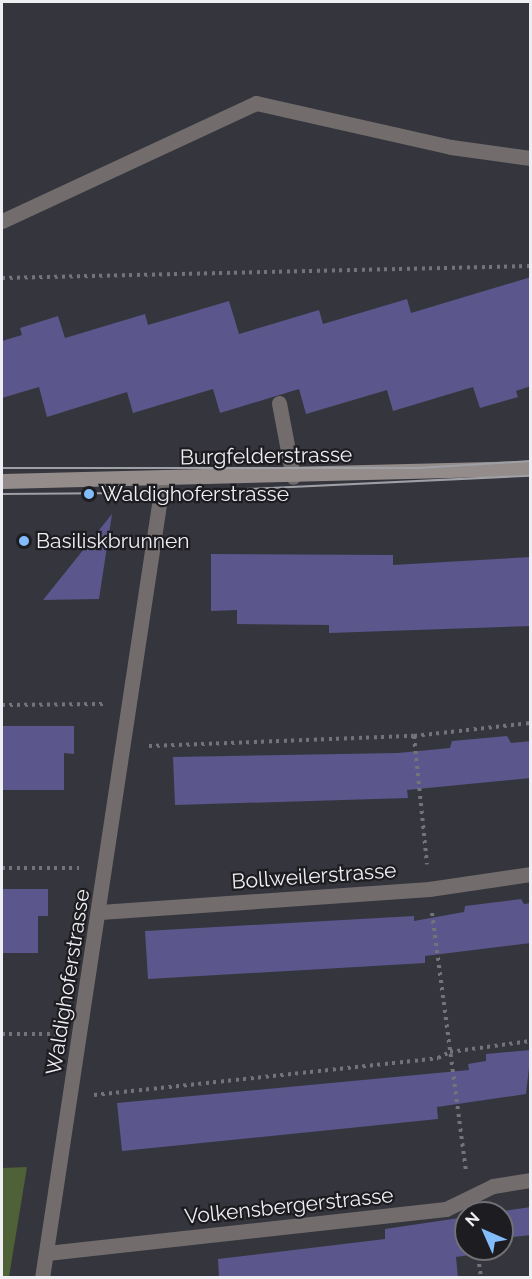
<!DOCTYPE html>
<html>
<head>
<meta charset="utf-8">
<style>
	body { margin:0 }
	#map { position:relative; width:532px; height:1279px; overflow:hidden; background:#35353d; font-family:Raleway,sans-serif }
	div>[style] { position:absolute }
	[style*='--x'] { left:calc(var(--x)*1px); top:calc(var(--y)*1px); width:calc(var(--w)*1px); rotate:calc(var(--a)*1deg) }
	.green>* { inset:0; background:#4e6137 }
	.building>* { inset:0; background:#5b568b }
	.path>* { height:4px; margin-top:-2px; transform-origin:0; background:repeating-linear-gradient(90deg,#73737a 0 3px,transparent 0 7.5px) }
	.lane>* { height:15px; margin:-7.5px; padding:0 7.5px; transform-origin:7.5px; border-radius:7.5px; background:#726d6c }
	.street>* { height:15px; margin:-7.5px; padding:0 7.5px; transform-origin:7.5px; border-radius:7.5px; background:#726d6c }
	.secondary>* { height:15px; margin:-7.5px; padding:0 7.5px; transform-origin:7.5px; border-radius:7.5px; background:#938c8a }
	.tram>* { height:1.5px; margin:-0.75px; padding:0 0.75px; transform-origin:0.75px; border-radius:0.75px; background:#9f9fa6 }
	.dots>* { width:16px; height:16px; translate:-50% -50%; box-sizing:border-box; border:3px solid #1d1d21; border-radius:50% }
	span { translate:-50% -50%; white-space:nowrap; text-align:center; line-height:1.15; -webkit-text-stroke:4.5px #1d1d21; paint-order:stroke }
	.street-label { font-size:21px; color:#eeeef3 }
	.poi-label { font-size:21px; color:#eeeef3 }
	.left { translate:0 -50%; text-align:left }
	.frame { position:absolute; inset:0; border:3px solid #eeeef3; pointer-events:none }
	.north { position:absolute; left:454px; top:1201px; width:60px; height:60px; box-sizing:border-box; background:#1d1d21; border:2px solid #717175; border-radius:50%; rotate:315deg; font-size:16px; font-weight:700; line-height:24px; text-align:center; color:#eeeef3 }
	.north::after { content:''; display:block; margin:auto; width:21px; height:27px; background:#82bcfa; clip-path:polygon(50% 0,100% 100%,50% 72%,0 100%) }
</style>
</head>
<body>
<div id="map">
	<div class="green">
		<i style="clip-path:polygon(27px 1167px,9px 1277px,2px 1277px,2px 1168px)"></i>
	</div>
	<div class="building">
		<i style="clip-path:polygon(531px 277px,531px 386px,516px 391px,518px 397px,480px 408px,473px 387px,393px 411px,387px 390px,306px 414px,299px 389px,220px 413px,213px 389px,133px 413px,127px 392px,47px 417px,39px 387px,2px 398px,2px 341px,22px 335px,20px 328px,58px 316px,65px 338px,145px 314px,148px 325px,229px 301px,239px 334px,319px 310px,323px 324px,407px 299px,411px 313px)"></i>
		<i style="clip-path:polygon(112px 514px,99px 599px,43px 600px)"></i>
		<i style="clip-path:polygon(211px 554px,393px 555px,393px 565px,531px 557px,531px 626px,329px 633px,329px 625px,237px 624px,237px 610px,211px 611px)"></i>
		<i style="clip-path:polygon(2px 726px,74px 726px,74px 754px,64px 753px,64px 790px,2px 790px)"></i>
		<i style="clip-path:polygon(507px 736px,511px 743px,531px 741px,531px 778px,407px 790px,408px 798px,175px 805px,173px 757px,398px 753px,450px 748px,452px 741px)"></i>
		<i style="clip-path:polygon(2px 889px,48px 889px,48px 916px,38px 916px,38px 953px,2px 953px)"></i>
		<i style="clip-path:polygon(521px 899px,524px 904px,531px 903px,531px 943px,425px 956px,425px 963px,148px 979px,145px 931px,414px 916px,414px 921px,464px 912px,465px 906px)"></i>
		<i style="clip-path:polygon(531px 1050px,526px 1094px,437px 1107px,438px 1119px,122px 1151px,117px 1103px,469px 1070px,468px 1064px,486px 1061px,486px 1054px)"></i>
		<i style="clip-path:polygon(531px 1207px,531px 1235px,502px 1238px,504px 1250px,456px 1257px,458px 1278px,219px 1278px,218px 1259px,385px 1239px,385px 1229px,466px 1217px,466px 1249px,502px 1249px,502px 1213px,490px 1213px)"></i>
	</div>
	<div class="path">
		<i style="--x:2;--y:278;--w:528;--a:-1.3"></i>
		<i style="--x:2;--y:705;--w:101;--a:-0.6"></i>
		<i style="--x:414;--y:736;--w:129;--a:84.2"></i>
		<i style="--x:149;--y:746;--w:265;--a:-2.2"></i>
		<i style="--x:414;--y:736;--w:117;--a:-6.4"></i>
		<i style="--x:2;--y:868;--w:77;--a:0"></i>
		<i style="--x:432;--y:913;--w:260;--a:82.5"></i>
		<i style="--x:2;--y:1034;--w:53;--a:0"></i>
		<i style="--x:94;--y:1095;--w:346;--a:-6.1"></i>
		<i style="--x:438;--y:1058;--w:13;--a:-27"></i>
		<i style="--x:450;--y:1052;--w:81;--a:-7.8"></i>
		<i style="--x:477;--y:1249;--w:29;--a:82"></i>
	</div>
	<div class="lane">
		<i style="--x:2;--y:221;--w:280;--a:-24.9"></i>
		<i style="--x:256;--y:103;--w:200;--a:12.7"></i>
		<i style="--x:451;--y:147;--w:80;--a:7.9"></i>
		<i style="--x:279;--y:403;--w:75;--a:79.3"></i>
	</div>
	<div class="street">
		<i style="--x:100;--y:912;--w:330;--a:-4"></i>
		<i style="--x:429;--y:889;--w:102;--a:-8.4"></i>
		<i style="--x:47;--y:1253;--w:401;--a:-6.3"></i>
		<i style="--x:446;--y:1209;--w:52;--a:-26.1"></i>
		<i style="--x:493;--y:1186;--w:37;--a:-9"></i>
		<i style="--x:42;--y:1278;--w:809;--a:-81.4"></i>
	</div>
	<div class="secondary">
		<i style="--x:2;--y:481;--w:528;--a:-1.41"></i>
	</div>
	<div class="tram">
		<i style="--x:2;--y:468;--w:417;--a:0"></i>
		<i style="--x:419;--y:468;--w:111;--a:-3.6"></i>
		<i style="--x:2;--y:494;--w:161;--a:-0.4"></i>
		<i style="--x:163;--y:493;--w:367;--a:-2.7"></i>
	</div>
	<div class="dots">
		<i style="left:89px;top:494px;background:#82bcfa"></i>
		<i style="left:24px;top:541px;background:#82bcfa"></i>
	</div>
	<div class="street-label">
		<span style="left:266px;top:456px;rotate:-1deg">Burgfelderstrasse</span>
		<span style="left:314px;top:876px;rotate:-4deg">Bollweilerstrasse</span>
		<span style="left:68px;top:982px;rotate:-81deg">Waldighoferstrasse</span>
		<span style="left:289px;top:1206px;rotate:-6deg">Volkensbergerstrasse</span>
	</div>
	<div class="poi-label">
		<span class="left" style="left:101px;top:494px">Waldighoferstrasse</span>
		<span class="left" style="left:36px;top:541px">Basiliskbrunnen</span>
	</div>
	<div class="frame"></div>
	<div class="north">N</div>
</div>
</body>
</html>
